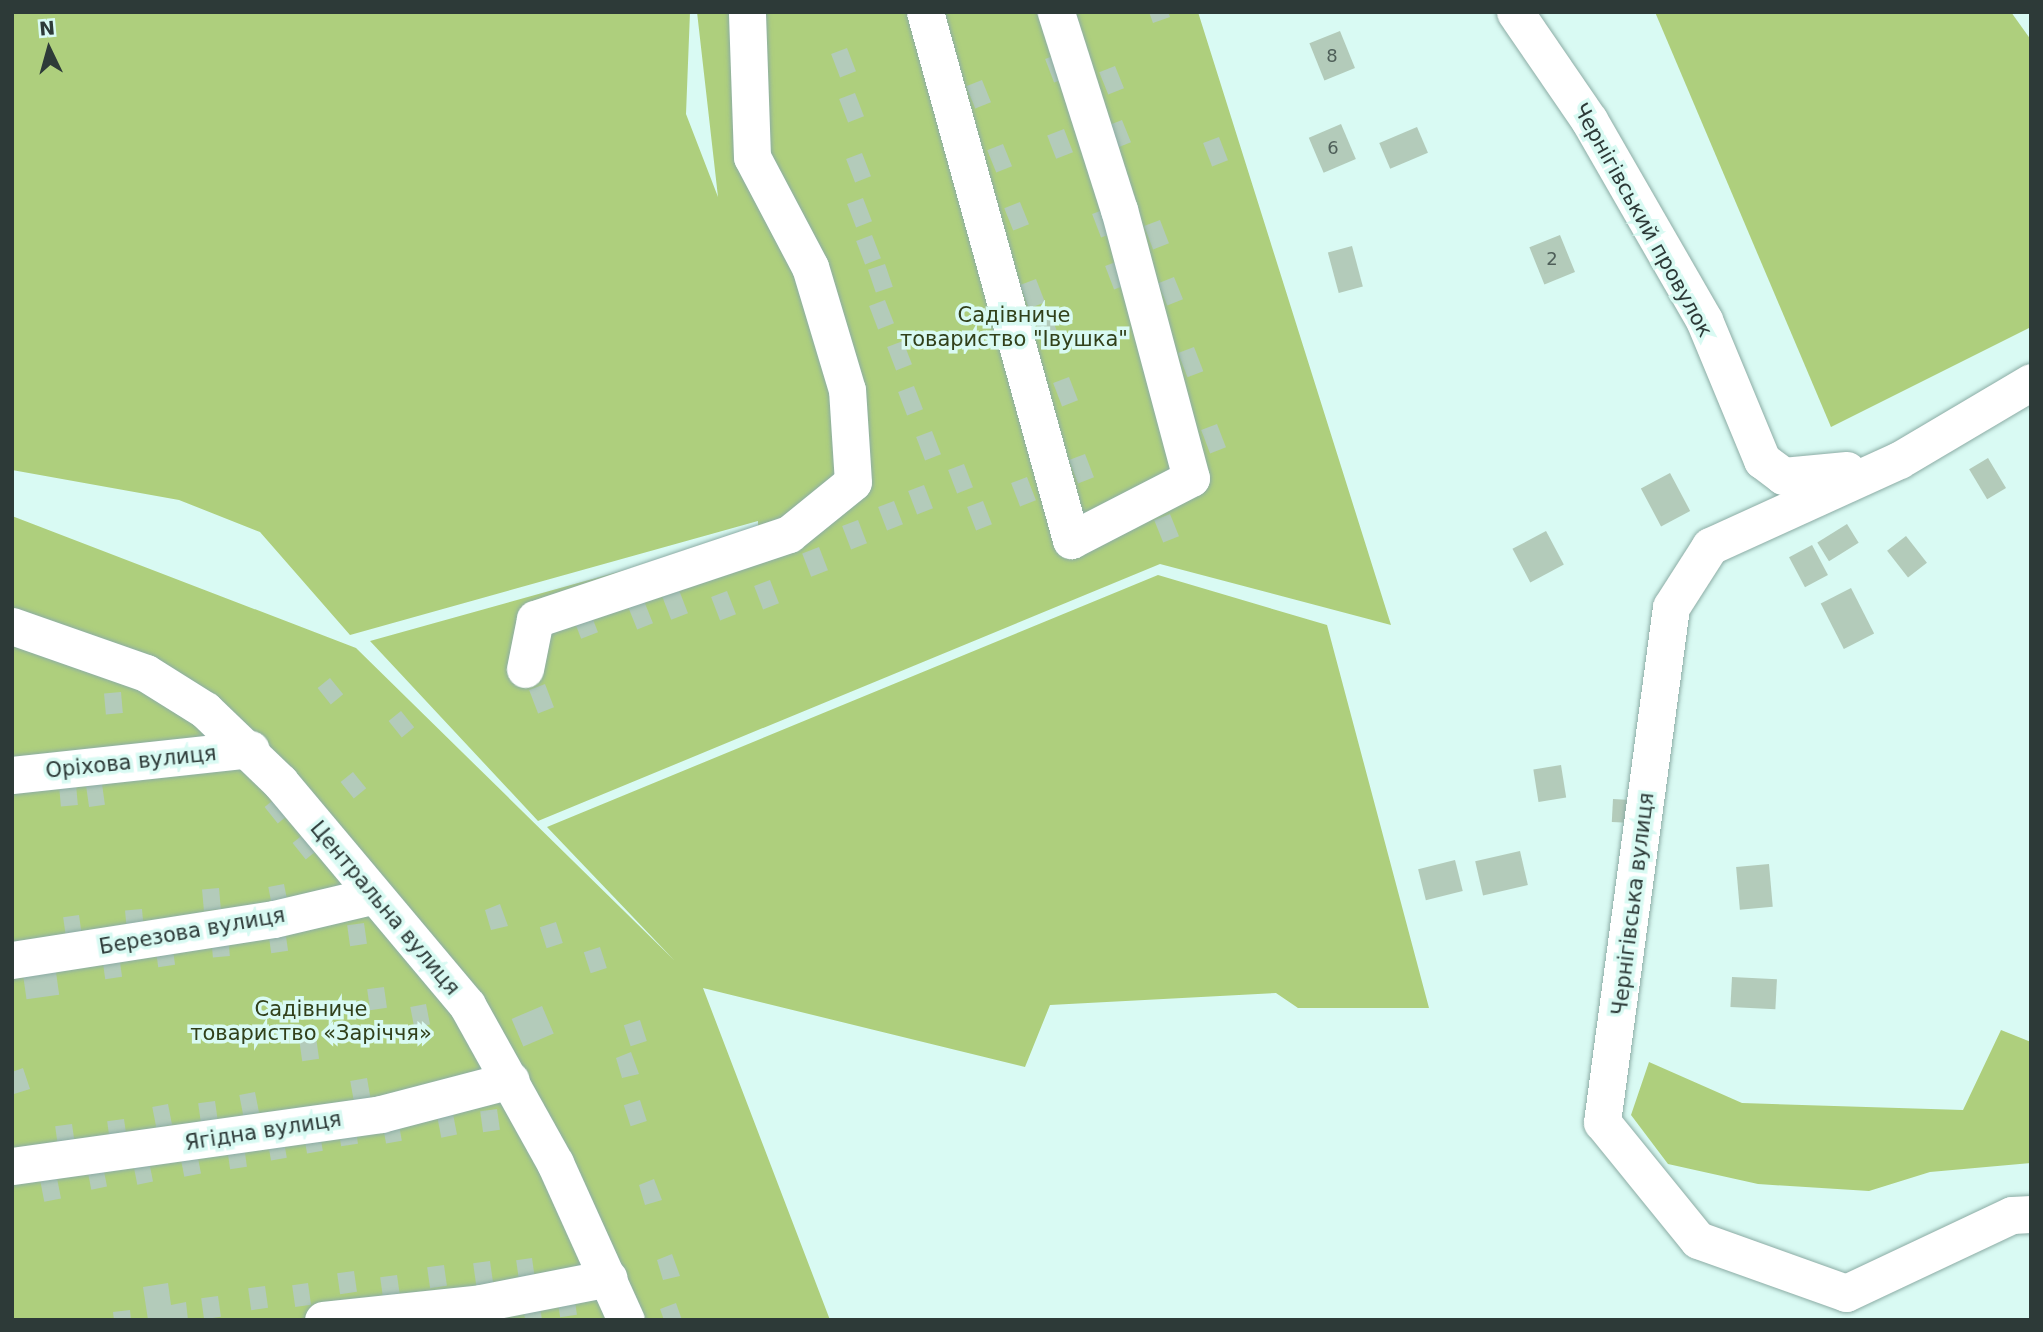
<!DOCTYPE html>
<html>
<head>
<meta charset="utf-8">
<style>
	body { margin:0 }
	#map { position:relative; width:2043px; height:1332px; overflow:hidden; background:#d9faf3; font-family:"DejaVu Sans",sans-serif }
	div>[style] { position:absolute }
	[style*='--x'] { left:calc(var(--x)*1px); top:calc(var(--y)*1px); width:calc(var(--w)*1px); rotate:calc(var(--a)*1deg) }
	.green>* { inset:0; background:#aecf7d }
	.building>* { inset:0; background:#b3cbba; transform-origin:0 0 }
	.roads { filter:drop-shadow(0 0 2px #8caca5) drop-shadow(0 0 2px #8caca5) }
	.minor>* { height:37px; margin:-18.5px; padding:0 18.5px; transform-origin:18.5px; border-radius:18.5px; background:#fff }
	span { translate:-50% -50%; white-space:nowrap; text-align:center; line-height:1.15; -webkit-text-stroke:7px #d9faf3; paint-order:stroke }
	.number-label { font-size:18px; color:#4e5e58 }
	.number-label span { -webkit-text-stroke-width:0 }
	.street-label { font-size:21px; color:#2d3a38 }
	.park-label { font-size:21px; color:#31401a }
	.frame { position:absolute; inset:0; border:14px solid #2d3a38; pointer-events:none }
	.north { position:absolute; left:14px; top:14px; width:70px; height:70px; -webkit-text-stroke:5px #d9faf3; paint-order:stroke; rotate:355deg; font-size:19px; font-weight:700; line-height:28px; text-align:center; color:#2d3a38 }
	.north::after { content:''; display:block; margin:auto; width:24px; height:32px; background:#2d3a38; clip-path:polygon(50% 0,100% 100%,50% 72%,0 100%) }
</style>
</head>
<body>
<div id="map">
	<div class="green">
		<i style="clip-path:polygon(12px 12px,690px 12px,686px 114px,718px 197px,697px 12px,1198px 12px,1391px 625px,1160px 564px,538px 821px,370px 641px,758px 533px,758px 521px,350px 635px,260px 532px,179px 500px,12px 470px)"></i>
		<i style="clip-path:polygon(1655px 12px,2011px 12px,2031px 40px,2031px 327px,1831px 427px)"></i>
		<i style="clip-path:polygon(12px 516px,356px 648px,674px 960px,547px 827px,1158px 575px,1327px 625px,1429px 1008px,1298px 1008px,1276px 993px,1050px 1005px,1025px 1067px,703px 988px,830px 1320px,12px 1320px)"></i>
		<i style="clip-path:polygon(2001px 1030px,2031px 1042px,2031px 1163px,1930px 1172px,1869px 1191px,1758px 1184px,1668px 1164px,1631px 1115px,1649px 1062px,1742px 1103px,1963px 1110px)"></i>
	</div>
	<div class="building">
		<i style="clip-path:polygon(1149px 12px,1168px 12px,1170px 17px,1153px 23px)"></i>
		<i style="left:1340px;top:31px;width:40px;height:33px;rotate:68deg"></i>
		<i style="left:847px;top:48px;width:25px;height:17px;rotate:69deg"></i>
		<i style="left:1061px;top:53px;width:25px;height:17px;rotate:69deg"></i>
		<i style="left:1115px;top:66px;width:24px;height:17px;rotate:68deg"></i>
		<i style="left:982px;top:80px;width:24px;height:17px;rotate:68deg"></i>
		<i style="left:855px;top:93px;width:25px;height:17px;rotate:69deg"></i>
		<i style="left:1122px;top:120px;width:24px;height:17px;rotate:68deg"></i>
		<i style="left:1341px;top:124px;width:38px;height:35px;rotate:67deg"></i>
		<i style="left:1417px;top:127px;width:28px;height:41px;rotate:67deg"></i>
		<i style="left:1064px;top:129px;width:25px;height:18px;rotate:69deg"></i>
		<i style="left:1219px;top:137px;width:25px;height:17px;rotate:69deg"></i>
		<i style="left:1003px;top:144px;width:24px;height:17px;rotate:68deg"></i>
		<i style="left:862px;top:153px;width:25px;height:17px;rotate:69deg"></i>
		<i style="left:863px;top:198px;width:25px;height:17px;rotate:69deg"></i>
		<i style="left:1020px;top:202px;width:24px;height:17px;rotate:68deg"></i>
		<i style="left:1108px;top:208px;width:25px;height:17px;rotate:69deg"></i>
		<i style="left:1160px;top:220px;width:25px;height:17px;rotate:69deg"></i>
		<i style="left:872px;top:235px;width:25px;height:17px;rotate:69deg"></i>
		<i style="left:1560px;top:235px;width:40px;height:33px;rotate:68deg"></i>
		<i style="left:1352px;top:246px;width:42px;height:25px;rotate:75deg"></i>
		<i style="left:1121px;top:260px;width:25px;height:17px;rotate:69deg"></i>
		<i style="left:885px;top:264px;width:24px;height:18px;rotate:71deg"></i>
		<i style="left:1174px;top:277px;width:24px;height:17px;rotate:68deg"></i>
		<i style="left:1036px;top:279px;width:25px;height:17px;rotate:69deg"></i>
		<i style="left:885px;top:300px;width:25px;height:17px;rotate:69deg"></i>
		<i style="left:1048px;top:308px;width:25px;height:17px;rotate:69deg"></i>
		<i style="left:903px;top:341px;width:25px;height:17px;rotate:69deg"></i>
		<i style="left:1194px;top:347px;width:26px;height:17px;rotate:69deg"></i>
		<i style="left:1069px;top:377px;width:25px;height:17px;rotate:69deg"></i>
		<i style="left:914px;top:386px;width:25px;height:17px;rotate:69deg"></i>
		<i style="left:1217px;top:424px;width:25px;height:17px;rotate:69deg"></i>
		<i style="left:932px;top:431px;width:25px;height:17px;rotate:69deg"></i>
		<i style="left:1085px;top:454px;width:25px;height:17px;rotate:69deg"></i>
		<i style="left:1988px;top:458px;width:35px;height:22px;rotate:59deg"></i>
		<i style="left:964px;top:464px;width:25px;height:17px;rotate:69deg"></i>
		<i style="left:1670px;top:473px;width:43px;height:33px;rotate:62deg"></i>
		<i style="left:1027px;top:477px;width:25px;height:17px;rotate:69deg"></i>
		<i style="left:924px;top:485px;width:25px;height:17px;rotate:69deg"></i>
		<i style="left:894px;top:501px;width:25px;height:17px;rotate:69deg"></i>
		<i style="left:983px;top:501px;width:25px;height:17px;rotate:69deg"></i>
		<i style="left:1170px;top:514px;width:24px;height:17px;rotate:68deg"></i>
		<i style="left:858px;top:520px;width:25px;height:17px;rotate:69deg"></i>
		<i style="left:1847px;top:524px;width:22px;height:35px;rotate:58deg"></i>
		<i style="left:1546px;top:531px;width:38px;height:38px;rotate:62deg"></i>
		<i style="left:1906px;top:536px;width:34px;height:24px;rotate:52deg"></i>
		<i style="left:1812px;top:545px;width:34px;height:26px;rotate:62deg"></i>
		<i style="left:819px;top:547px;width:25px;height:18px;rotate:69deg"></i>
		<i style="left:770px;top:580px;width:25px;height:17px;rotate:69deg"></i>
		<i style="left:1851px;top:588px;width:51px;height:34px;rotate:63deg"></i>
		<i style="left:679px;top:590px;width:25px;height:18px;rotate:69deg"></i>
		<i style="left:727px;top:591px;width:25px;height:17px;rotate:69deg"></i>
		<i style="left:644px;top:601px;width:24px;height:17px;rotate:68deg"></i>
		<i style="left:589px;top:609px;width:25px;height:18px;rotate:69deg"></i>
		<i style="left:330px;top:678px;width:21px;height:16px;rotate:51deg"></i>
		<i style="left:545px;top:684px;width:25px;height:17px;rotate:69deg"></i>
		<i style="left:121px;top:692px;width:21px;height:17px;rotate:85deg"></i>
		<i style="left:401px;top:711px;width:21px;height:16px;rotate:51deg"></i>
		<i style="left:1561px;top:765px;width:33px;height:28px;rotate:81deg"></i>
		<i style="left:353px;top:772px;width:21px;height:16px;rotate:51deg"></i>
		<i style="left:76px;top:784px;width:21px;height:17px;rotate:85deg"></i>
		<i style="left:102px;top:784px;width:21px;height:16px;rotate:82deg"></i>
		<i style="left:277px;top:797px;width:21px;height:16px;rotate:51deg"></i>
		<i style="left:1613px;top:799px;width:22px;height:23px;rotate:3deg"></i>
		<i style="left:305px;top:833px;width:21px;height:16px;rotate:51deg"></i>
		<i style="left:1520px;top:851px;width:35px;height:46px;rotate:77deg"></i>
		<i style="left:1455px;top:860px;width:32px;height:38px;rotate:76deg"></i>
		<i style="left:1769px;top:864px;width:43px;height:33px;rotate:85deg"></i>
		<i style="left:284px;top:884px;width:21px;height:16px;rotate:79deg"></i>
		<i style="left:219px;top:888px;width:21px;height:17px;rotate:85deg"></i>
		<i style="clip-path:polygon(500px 904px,508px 926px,491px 930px,485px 910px)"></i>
		<i style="left:142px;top:909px;width:21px;height:17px;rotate:85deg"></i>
		<i style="left:79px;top:915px;width:21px;height:16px;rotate:82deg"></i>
		<i style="left:556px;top:922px;width:22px;height:17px;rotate:72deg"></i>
		<i style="left:364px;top:923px;width:21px;height:17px;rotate:82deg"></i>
		<i style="left:285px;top:929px;width:22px;height:17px;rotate:82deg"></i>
		<i style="left:228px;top:935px;width:21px;height:17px;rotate:85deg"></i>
		<i style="left:172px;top:943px;width:22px;height:17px;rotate:82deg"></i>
		<i style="left:600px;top:947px;width:22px;height:17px;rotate:72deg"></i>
		<i style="left:119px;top:955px;width:22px;height:17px;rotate:82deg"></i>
		<i style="left:55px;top:965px;width:30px;height:33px;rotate:82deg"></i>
		<i style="left:1732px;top:977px;width:45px;height:30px;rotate:3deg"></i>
		<i style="left:384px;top:987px;width:21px;height:17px;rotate:82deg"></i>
		<i style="left:426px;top:1004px;width:21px;height:16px;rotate:79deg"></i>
		<i style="left:542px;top:1006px;width:30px;height:33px;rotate:67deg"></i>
		<i style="left:640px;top:1020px;width:22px;height:17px;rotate:72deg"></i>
		<i style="left:316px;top:1037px;width:22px;height:17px;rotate:82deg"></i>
		<i style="clip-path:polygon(631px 1052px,639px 1074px,622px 1078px,616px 1058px)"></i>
		<i style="clip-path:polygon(23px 1068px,30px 1089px,14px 1094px,12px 1072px)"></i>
		<i style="left:367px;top:1078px;width:22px;height:17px;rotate:80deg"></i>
		<i style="left:255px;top:1092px;width:21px;height:16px;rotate:79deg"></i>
		<i style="left:640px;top:1100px;width:22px;height:17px;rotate:72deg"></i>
		<i style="left:215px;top:1101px;width:21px;height:17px;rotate:82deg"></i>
		<i style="left:168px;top:1104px;width:21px;height:16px;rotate:79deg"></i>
		<i style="left:497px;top:1109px;width:21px;height:17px;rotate:82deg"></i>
		<i style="left:453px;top:1114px;width:21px;height:16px;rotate:79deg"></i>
		<i style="left:124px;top:1119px;width:21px;height:17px;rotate:82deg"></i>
		<i style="left:398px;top:1119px;width:22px;height:16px;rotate:80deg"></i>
		<i style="left:355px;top:1123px;width:21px;height:17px;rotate:82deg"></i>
		<i style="left:72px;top:1124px;width:21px;height:17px;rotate:82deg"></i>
		<i style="left:319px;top:1129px;width:22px;height:16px;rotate:80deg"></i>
		<i style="left:283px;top:1136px;width:22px;height:16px;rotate:80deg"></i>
		<i style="left:244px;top:1146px;width:21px;height:17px;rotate:82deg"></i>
		<i style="left:197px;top:1153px;width:21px;height:17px;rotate:79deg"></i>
		<i style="left:149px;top:1161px;width:21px;height:16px;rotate:79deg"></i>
		<i style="left:103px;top:1166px;width:21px;height:16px;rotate:79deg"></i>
		<i style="left:57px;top:1178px;width:21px;height:17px;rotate:79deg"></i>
		<i style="clip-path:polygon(654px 1179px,662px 1200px,645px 1205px,639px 1185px)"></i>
		<i style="clip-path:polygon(672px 1254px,680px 1276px,663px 1280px,657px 1260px)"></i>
		<i style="left:532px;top:1258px;width:21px;height:16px;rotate:82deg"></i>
		<i style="left:490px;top:1261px;width:22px;height:17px;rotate:82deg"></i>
		<i style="left:444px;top:1265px;width:21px;height:17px;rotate:82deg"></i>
		<i style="left:354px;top:1271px;width:21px;height:17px;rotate:82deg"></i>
		<i style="left:397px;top:1275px;width:21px;height:17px;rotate:82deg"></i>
		<i style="clip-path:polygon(168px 1283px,171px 1305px,186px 1302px,188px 1320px,148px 1320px,143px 1287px)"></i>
		<i style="left:308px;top:1283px;width:22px;height:16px;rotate:82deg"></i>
		<i style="left:265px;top:1286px;width:22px;height:17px;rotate:82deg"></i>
		<i style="left:574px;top:1294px;width:21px;height:17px;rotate:82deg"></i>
		<i style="left:218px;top:1296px;width:21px;height:17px;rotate:82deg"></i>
		<i style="clip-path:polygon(539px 1300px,542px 1320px,525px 1320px,523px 1303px)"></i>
		<i style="clip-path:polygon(676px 1303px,682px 1320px,664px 1320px,660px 1309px)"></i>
		<i style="clip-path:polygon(130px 1310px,131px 1320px,114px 1320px,113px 1312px)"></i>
	</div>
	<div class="roads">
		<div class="minor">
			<i style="--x:925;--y:12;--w:548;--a:74.54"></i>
			<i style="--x:1071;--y:540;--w:135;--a:-27.3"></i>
			<i style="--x:1191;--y:478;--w:278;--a:-105"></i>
			<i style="--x:1119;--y:210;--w:208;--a:-107.7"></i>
			<i style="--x:1515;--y:12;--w:131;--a:55.6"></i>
			<i style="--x:1589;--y:120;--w:231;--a:60.1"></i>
			<i style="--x:1704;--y:320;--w:152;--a:67.5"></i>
			<i style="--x:1762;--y:460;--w:26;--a:37"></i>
			<i style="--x:1783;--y:476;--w:64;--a:-5.4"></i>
			<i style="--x:2031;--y:382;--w:153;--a:149.4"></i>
			<i style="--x:1899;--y:460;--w:208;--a:155.5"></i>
			<i style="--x:1710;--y:546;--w:72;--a:122.6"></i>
			<i style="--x:1671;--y:607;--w:520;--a:97.63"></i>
			<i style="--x:1602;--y:1122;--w:152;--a:50.9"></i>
			<i style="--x:1698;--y:1240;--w:157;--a:19.7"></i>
			<i style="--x:1846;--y:1293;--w:183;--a:-25.2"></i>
			<i style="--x:2012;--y:1215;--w:19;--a:-3"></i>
			<i style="--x:12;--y:626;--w:142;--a:19.3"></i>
			<i style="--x:146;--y:673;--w:70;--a:32.1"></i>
			<i style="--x:205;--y:710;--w:104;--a:43.8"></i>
			<i style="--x:280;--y:782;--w:291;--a:50"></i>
			<i style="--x:467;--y:1005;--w:181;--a:60.9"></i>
			<i style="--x:555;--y:1163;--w:172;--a:65.7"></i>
			<i style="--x:525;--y:669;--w:51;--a:-78.7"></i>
			<i style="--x:535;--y:619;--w:268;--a:-18.5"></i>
			<i style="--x:789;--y:534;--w:82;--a:-39.1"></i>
			<i style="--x:853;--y:482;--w:92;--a:-93.7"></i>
			<i style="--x:847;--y:390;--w:128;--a:-106.7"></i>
			<i style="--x:810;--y:267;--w:124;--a:-117.8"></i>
			<i style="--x:752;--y:157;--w:145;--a:-92"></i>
			<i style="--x:12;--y:775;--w:240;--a:-6.2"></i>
			<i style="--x:12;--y:960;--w:265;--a:-8.9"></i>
			<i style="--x:274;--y:919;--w:100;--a:-13.3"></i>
			<i style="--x:12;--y:1166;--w:373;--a:-8"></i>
			<i style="--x:381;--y:1114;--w:134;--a:-14.7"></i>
			<i style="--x:323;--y:1320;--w:159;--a:-6.1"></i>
			<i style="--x:481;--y:1303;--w:130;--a:-11.1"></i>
		</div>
	</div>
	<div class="number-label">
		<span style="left:1332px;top:56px">8</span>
		<span style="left:1333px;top:148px">6</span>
		<span style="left:1552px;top:259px">2</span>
	</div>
	<div class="street-label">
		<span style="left:1643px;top:220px;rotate:61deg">Чернігівський провулок</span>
		<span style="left:131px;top:762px;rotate:-6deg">Оріхова вулиця</span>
		<span style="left:1633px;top:904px;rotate:-83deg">Чернігівська вулиця</span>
		<span style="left:385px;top:908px;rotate:50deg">Центральна вулиця</span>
		<span style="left:192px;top:931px;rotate:-10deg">Березова вулиця</span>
		<span style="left:263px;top:1131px;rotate:-9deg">Ягідна вулиця</span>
	</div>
	<div class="park-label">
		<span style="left:1014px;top:327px">Садівниче<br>товариство "Івушка"</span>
		<span style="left:311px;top:1021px">Садівниче<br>товариство «Заріччя»</span>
	</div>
	<div class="frame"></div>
	<div class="north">N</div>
</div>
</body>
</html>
